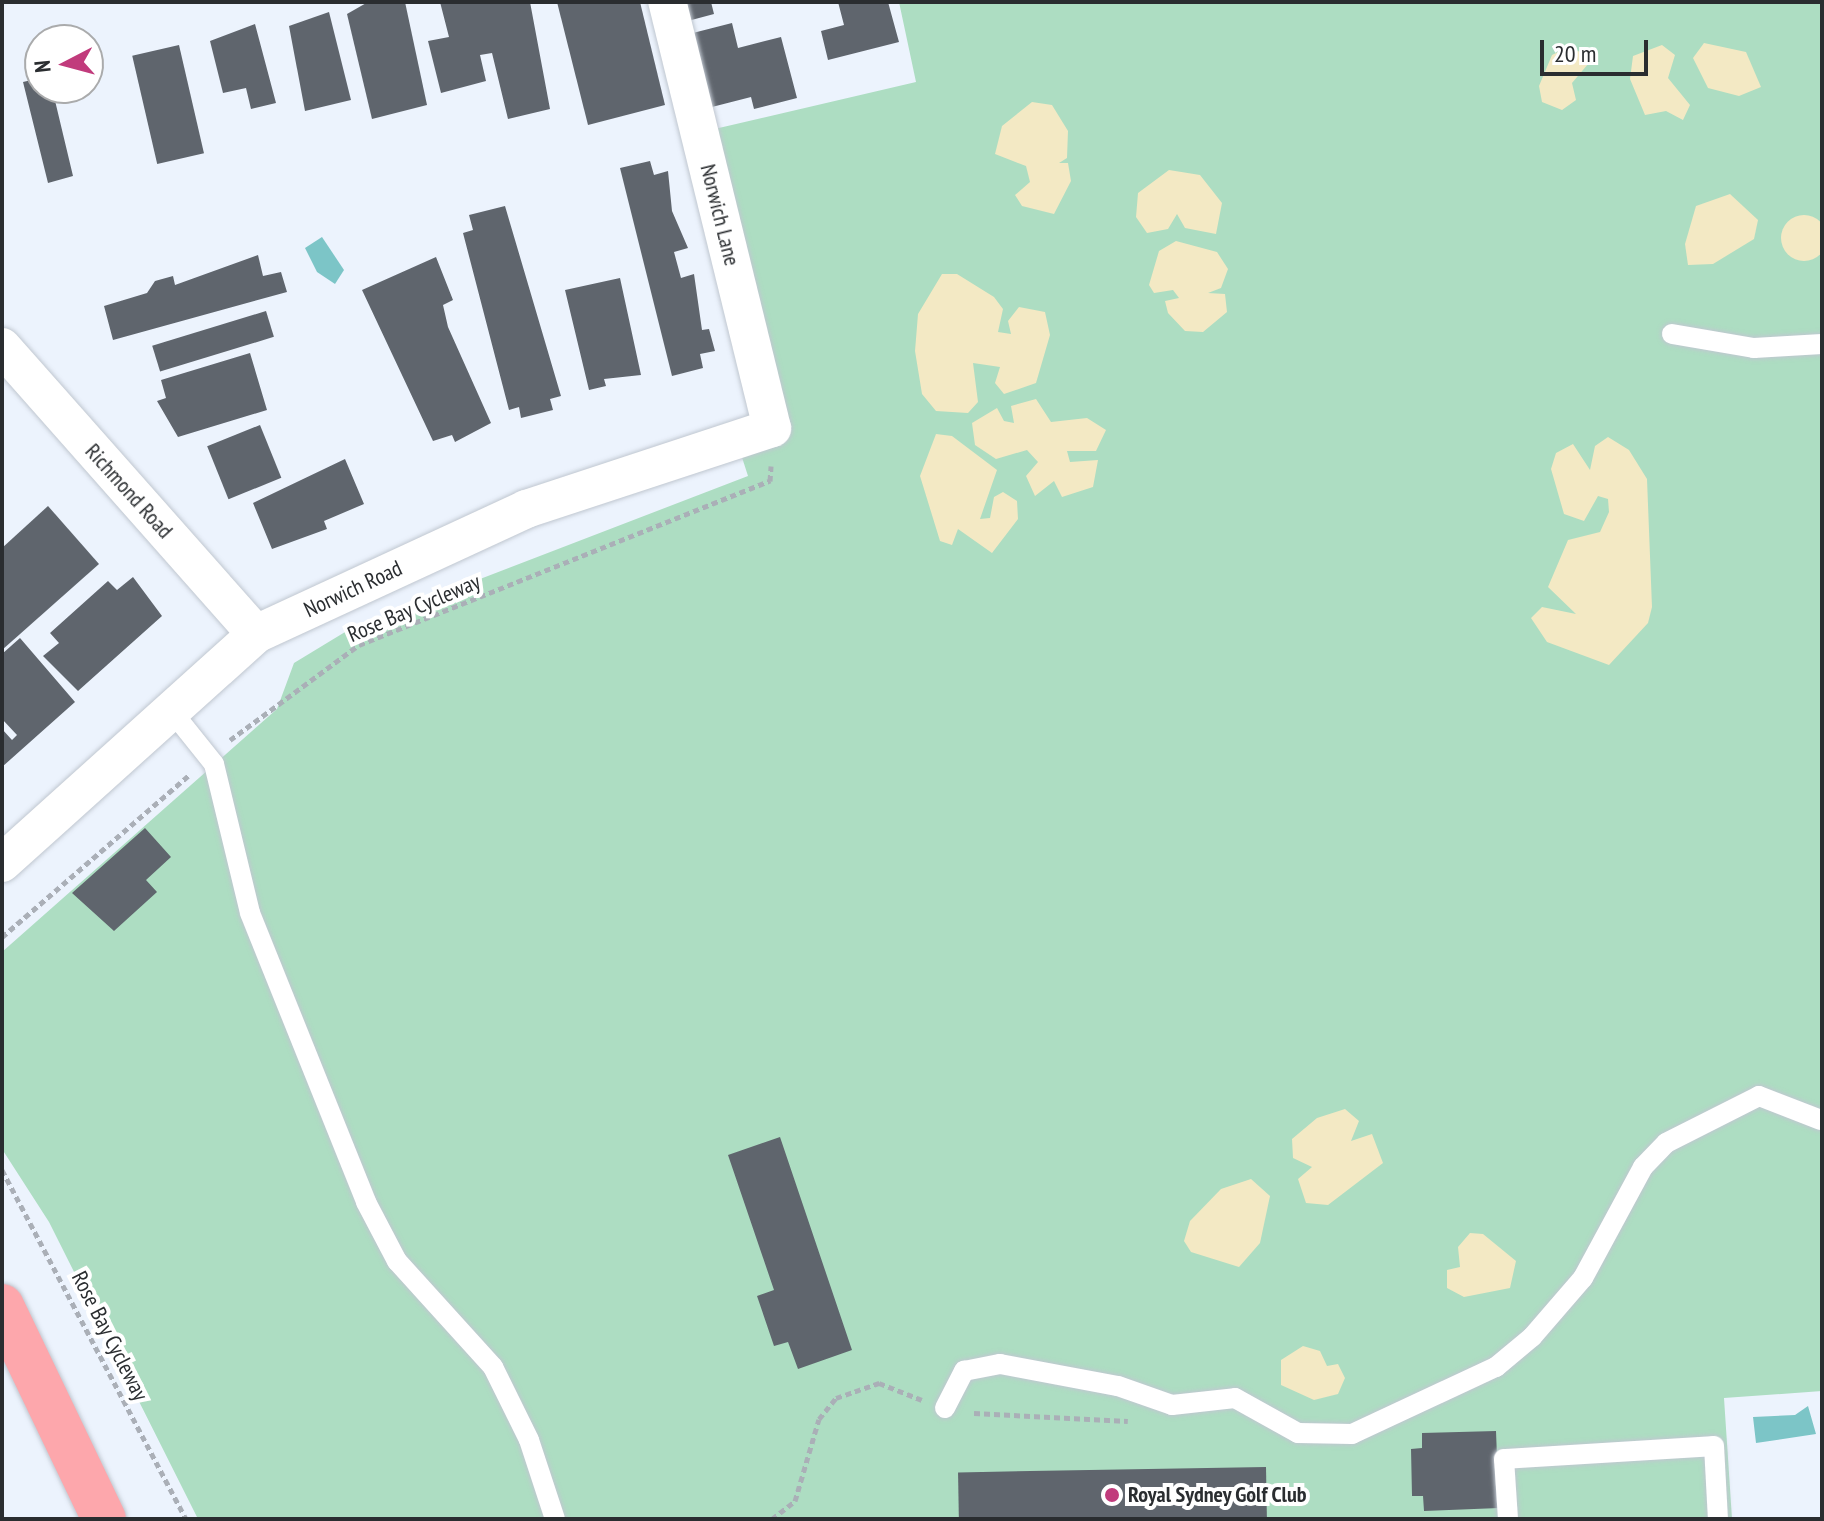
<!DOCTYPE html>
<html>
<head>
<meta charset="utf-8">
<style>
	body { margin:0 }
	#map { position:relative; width:1824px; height:1521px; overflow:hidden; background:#ecf3fd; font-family:"PT Sans Narrow",sans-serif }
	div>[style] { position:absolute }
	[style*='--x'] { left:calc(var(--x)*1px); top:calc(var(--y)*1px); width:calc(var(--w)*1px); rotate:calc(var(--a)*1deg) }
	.green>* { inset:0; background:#adddc2 }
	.sand>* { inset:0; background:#f3e9c4 }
	.round { border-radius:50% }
	.water>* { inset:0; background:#7cc5c7 }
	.building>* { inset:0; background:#5f656d; transform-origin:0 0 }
	.path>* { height:5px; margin-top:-2.5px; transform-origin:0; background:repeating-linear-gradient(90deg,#aaafb7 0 6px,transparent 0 10px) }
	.roads { filter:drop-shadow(0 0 2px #c0c7d0) drop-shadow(0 0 2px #c0c7d0) }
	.lane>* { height:20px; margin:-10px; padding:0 10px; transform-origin:10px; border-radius:10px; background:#fff }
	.street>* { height:38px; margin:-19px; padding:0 19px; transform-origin:19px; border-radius:19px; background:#fff }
	.primary>* { height:44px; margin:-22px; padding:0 22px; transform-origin:22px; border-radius:22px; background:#fda7ac }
	.dots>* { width:22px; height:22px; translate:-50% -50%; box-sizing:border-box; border:4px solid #fff; border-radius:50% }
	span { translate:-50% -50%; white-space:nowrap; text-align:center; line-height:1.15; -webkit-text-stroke:8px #fff; paint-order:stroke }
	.street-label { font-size:22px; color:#2a2d30 }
	.poi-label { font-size:22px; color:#2a2d30; font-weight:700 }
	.left { translate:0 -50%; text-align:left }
	.frame { position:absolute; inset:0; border:4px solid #2a2d30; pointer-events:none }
	.north { position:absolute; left:24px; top:24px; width:80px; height:80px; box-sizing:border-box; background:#fff; border:2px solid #aaabac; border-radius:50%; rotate:264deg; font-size:22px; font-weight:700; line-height:32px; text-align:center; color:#2a2d30 }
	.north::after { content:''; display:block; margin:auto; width:28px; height:36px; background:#c13b7c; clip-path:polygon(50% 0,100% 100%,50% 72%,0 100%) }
	.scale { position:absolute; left:1540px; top:40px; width:108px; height:36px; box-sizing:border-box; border:4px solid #2a2d30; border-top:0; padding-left:10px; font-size:24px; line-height:28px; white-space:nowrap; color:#2a2d30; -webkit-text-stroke:6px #fff; paint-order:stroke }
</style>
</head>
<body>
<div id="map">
	<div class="green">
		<i style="clip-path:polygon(899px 2px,1822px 2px,1822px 1391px,1724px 1398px,1732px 1519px,198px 1519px,49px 1222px,2px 1149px,2px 952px,277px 709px,294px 663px,350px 629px,748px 476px,738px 445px,786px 439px,706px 131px,916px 82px)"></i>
	</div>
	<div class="sand">
		<i style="clip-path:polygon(1704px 43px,1746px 52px,1761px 87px,1739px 96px,1708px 88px,1693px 58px)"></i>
		<i style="clip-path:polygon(1662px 45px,1675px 55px,1668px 78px,1690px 105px,1683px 120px,1666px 111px,1645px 115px,1630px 79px,1633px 56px)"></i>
		<i style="clip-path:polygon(1566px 48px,1585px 53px,1588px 64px,1572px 83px,1576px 100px,1562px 110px,1542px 102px,1539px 86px,1552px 55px)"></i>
		<i style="clip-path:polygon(1032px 102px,1052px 105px,1068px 131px,1067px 158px,1059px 163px,1068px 163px,1071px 181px,1054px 214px,1022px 206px,1015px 195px,1030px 182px,1026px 166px,995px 154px,1002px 126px)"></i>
		<i style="clip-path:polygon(1169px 170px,1200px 175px,1222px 203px,1216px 234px,1185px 228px,1177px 214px,1168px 229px,1147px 233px,1136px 217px,1138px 193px)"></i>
		<i style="clip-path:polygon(1730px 194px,1758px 220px,1754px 239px,1713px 264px,1688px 265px,1685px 244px,1696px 206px)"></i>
		<i class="round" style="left:1781px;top:215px;width:46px;height:46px"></i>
		<i style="clip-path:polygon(1176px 241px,1217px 252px,1228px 269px,1221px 288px,1208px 293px,1225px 294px,1227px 312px,1203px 332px,1185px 331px,1168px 313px,1165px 301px,1179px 298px,1173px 290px,1154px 293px,1149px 285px,1159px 251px)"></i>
		<i style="clip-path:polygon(942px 274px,957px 274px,994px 297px,1003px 309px,998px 332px,1011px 334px,1008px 321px,1019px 307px,1045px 312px,1050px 335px,1036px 383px,1004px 394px,995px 383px,1000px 367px,973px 363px,978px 402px,968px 413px,936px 411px,922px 394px,915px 351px,918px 314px)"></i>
		<i style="clip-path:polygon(1036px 399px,1051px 422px,1087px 418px,1106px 430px,1096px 451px,1067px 451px,1070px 462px,1098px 460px,1093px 487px,1062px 497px,1054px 481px,1035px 496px,1026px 476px,1038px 462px,1027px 450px,996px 459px,975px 445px,972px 423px,997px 408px,1004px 421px,1014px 423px,1011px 406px)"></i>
		<i style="clip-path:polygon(936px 434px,952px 436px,997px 470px,980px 519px,990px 518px,994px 497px,1003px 492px,1017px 501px,1018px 519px,992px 553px,958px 529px,952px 545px,940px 541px,920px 476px)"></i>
		<i style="clip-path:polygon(1608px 437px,1629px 450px,1647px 479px,1652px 607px,1648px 623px,1609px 665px,1547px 642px,1531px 618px,1542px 607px,1576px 614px,1548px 587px,1568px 540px,1600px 532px,1609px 512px,1608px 499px,1598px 496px,1584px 521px,1564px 514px,1551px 469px,1556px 453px,1573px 444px,1590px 470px,1595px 446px)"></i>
		<i style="clip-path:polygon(1345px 1109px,1359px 1121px,1351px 1141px,1372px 1134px,1383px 1163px,1328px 1205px,1306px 1203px,1298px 1179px,1312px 1167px,1293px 1158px,1292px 1139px,1317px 1118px)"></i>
		<i style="clip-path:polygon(1251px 1179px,1270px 1196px,1260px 1243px,1239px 1267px,1191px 1252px,1184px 1241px,1190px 1221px,1221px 1189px)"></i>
		<i style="clip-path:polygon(1470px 1233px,1483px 1234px,1516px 1261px,1510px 1288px,1464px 1297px,1447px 1288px,1447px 1270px,1460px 1267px,1458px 1247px)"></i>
		<i style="clip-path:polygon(1303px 1346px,1320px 1351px,1327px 1366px,1338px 1364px,1345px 1378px,1338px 1394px,1314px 1400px,1281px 1385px,1281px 1360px)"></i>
	</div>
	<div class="water">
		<i style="clip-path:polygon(322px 237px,344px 270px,335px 284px,317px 272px,305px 248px)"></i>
		<i style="clip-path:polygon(1808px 1406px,1816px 1434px,1756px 1443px,1753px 1417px,1795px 1415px)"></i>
	</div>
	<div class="building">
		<i style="clip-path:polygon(405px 2px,427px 105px,372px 119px,347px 14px,368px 2px)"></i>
		<i style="clip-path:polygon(440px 2px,530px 2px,550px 109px,508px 119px,492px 53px,480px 55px,486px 81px,441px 93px,428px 41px,449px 37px)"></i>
		<i style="clip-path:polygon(557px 2px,640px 2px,665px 105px,588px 125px)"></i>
		<i style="clip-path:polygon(678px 2px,711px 2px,714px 14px,684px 22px)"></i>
		<i style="clip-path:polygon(838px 2px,888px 2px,899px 42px,828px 60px,821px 31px,844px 25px)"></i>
		<i style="clip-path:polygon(329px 12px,351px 100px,305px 111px,289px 26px)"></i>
		<i style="clip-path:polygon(732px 23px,738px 48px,781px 37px,797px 98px,754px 109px,751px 97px,708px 108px,689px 34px)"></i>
		<i style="clip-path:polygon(255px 24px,276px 103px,251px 109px,246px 88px,223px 93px,210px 41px)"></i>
		<i style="left:179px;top:45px;width:111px;height:48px;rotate:77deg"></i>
		<i style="clip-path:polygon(40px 78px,40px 88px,52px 88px,73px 176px,48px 183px,23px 82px)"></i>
		<i style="clip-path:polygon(650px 161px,654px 175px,668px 171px,672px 211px,688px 248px,674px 252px,681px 278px,694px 274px,702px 330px,709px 329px,715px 351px,700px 354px,703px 368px,672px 376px,620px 168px)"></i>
		<i style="clip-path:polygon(505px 206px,561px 396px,550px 399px,553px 410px,521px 418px,519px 407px,509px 410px,463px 233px,473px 230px,469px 215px)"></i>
		<i style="clip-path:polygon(258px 255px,263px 276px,281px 272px,287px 292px,113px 340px,104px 306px,147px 293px,155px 281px,173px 276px,175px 285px)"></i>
		<i style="clip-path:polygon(436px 257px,453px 300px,443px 305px,448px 327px,491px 423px,455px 442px,452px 435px,433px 441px,362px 290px)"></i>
		<i style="clip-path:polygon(620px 278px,641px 375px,604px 379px,606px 386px,589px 390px,565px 290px)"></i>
		<i style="left:266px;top:311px;width:27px;height:119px;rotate:73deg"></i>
		<i style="clip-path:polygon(250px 353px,267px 410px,178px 437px,157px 401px,166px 398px,161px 380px)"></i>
		<i style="left:260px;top:425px;width:57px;height:57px;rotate:68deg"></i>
		<i style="clip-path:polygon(345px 459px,364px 504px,324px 521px,327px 529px,272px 549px,253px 503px)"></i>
		<i style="clip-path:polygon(48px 506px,99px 564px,2px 650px,2px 548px)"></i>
		<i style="clip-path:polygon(133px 577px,162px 616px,78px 691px,43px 656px,59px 643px,50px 633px,108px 581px,117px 590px)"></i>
		<i style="clip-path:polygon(20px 638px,75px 702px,2px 767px,2px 729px,12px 740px,17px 735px,2px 719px,2px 654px)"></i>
		<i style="clip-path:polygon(145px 828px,171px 857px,146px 880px,157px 892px,114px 931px,72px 893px)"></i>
		<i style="clip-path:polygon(780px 1137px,852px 1350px,798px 1369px,788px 1342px,774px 1346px,757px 1296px,774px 1290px,728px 1155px)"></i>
		<i style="clip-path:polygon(1496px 1431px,1499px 1508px,1424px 1511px,1423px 1496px,1412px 1496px,1411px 1449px,1422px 1448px,1422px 1433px)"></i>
		<i style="left:1266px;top:1467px;width:52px;height:308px;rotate:89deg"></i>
	</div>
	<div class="path">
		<i style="--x:230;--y:740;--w:160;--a:-36.4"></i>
		<i style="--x:359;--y:645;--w:443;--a:-21.8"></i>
		<i style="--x:770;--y:481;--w:15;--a:-86"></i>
		<i style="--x:2;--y:937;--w:247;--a:-40.9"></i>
		<i style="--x:2;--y:1170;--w:395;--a:62.2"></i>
		<i style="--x:974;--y:1413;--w:154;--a:3"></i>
		<i style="--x:772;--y:1519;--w:29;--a:-38"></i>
		<i style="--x:795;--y:1501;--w:85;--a:-73.7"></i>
		<i style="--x:819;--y:1419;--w:27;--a:-51"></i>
		<i style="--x:836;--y:1398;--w:46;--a:-19.2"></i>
		<i style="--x:879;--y:1383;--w:46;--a:21.6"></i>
	</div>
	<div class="roads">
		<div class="lane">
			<i style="--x:1672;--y:334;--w:83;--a:9.7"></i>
			<i style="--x:1754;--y:348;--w:68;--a:-3.4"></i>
			<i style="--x:174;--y:714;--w:64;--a:51.3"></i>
			<i style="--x:214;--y:764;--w:153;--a:76.4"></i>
			<i style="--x:250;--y:913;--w:311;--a:68.1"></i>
			<i style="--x:366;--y:1202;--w:67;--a:62.3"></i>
			<i style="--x:397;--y:1261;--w:143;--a:47.8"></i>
			<i style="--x:493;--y:1367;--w:81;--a:63.7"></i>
			<i style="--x:529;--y:1440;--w:83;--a:71.8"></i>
			<i style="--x:945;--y:1408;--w:42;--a:-62.8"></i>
			<i style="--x:964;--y:1371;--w:37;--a:-11"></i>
			<i style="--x:1000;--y:1364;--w:120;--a:10.6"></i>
			<i style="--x:1118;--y:1386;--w:57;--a:19.4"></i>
			<i style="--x:1172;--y:1405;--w:63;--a:-6.3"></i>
			<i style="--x:1235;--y:1398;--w:72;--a:29.1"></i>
			<i style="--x:1298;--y:1433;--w:54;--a:1.1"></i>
			<i style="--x:1352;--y:1434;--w:159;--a:-25"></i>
			<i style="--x:1496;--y:1367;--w:47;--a:-39.8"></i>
			<i style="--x:1532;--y:1337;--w:78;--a:-49.2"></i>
			<i style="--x:1583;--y:1278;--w:126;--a:-61.6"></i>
			<i style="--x:1643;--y:1167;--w:33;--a:-46"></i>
			<i style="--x:1666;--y:1143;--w:104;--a:-26.8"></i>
			<i style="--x:1759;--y:1096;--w:66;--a:21.2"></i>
			<i style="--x:1508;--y:1519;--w:60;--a:-93.8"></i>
			<i style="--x:1504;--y:1459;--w:210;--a:-3.5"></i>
			<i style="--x:1714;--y:1446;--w:73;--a:86.9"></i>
		</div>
		<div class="street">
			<i style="--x:2;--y:347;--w:383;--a:48.5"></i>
			<i style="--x:2;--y:863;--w:342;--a:-42"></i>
			<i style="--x:256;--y:634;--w:298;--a:-24.8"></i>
			<i style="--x:526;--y:509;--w:259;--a:-18.2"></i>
			<i style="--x:772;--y:428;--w:439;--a:-103.8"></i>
		</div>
		<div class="primary">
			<i style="--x:2;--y:1306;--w:236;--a:64.4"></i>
		</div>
	</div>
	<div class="dots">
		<i style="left:1112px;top:1495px;background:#c13b7c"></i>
	</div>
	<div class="street-label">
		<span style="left:720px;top:215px;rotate:76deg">Norwich Lane</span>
		<span style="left:129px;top:491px;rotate:48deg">Richmond Road</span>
		<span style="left:353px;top:589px;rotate:-25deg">Norwich Road</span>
		<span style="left:414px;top:608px;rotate:-23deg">Rose Bay Cycleway</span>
		<span style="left:110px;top:1336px;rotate:63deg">Rose Bay Cycleway</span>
	</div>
	<div class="poi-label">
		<span class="left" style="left:1128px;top:1495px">Royal Sydney Golf Club</span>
	</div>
	<div class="frame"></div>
	<div class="north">N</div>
	<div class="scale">20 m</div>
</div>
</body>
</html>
